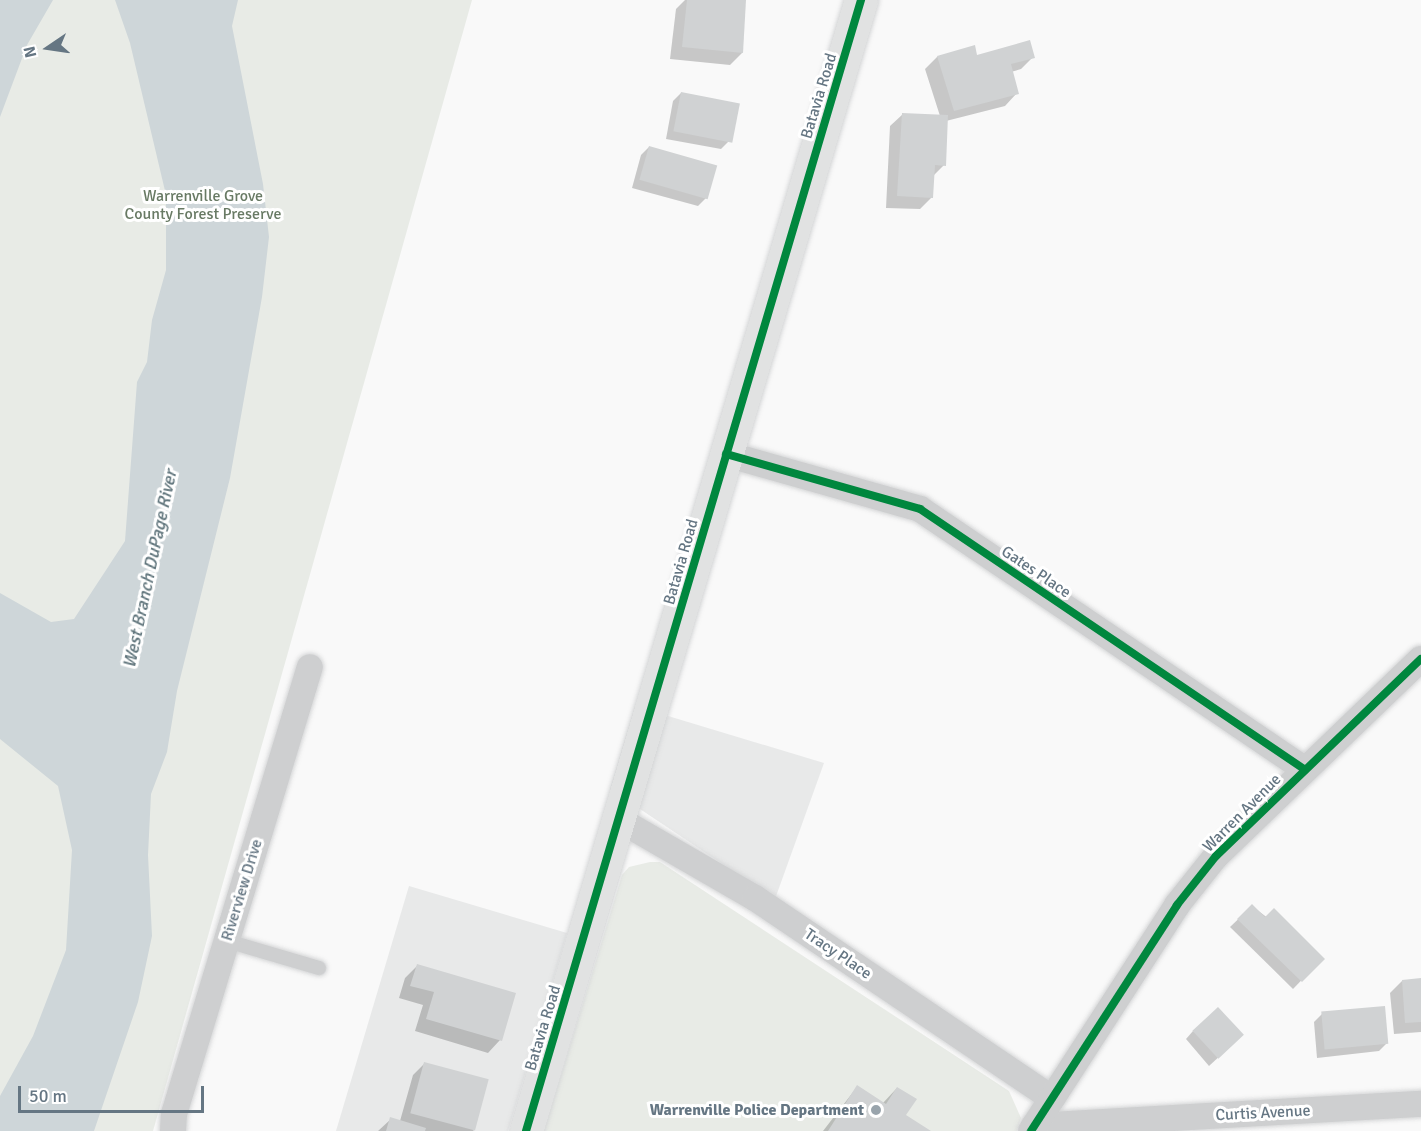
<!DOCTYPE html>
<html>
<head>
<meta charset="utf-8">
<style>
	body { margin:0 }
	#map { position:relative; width:1421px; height:1131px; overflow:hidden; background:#f9f9f9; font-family:Signika,sans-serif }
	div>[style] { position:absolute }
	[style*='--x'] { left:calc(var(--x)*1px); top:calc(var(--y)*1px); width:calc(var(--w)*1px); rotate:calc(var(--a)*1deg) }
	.built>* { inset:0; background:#e8e9e9 }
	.green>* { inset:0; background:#e8ebe6 }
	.water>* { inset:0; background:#ced6d9 }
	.shadow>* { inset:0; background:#0003 }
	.building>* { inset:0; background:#d0d2d3; transform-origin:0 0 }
	.roads { filter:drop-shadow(0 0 2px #d5d6d7) drop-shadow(0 0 2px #d5d6d7) }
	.lane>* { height:14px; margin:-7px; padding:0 7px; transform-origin:7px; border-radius:7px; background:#cecfd0 }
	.street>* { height:26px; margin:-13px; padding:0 13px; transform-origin:13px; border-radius:13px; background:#cecfd0 }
	.secondary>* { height:33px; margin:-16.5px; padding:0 16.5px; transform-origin:16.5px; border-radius:16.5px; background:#e1e2e2 }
	.cycleway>* { height:8px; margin:-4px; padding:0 4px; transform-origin:4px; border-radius:4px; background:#00873e }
	.dots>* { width:16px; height:16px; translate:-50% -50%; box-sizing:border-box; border:3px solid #fff; border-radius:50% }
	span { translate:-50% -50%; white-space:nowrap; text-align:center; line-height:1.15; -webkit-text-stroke:6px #fff; paint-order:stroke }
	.street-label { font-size:16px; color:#657683 }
	.park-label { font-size:16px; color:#687a64 }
	.poi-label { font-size:16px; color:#657683; font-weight:700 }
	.right { translate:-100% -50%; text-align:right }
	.water-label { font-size:18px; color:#60757c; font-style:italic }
	.north { position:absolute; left:18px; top:18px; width:60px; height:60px; -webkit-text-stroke:4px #fff; paint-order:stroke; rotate:257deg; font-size:16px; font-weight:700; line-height:24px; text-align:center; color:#657683 }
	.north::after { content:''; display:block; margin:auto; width:21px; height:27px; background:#657683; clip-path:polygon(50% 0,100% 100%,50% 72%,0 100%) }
	.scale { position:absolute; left:18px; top:1086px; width:186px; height:27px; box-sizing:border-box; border:3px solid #657683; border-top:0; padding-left:8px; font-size:18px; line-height:21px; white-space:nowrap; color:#657683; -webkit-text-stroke:4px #fff; paint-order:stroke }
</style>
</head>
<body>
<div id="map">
	<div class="built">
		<i style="clip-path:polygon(635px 706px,824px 763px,775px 899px,610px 789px)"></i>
		<i style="clip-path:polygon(409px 886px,567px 933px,508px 1131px,336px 1131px)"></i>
	</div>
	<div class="green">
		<i style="clip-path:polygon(0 0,472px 0,153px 1131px,0 1131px)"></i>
		<i style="clip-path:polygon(650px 862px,660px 862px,1009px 1091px,1021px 1118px,1017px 1131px,544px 1131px,622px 875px,629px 867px)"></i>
	</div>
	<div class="water">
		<i style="clip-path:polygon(0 0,53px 0,27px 45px,0 117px)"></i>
		<i style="clip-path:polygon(115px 0,238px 0,232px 26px,263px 184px,269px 237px,262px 297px,230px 478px,177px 691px,167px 752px,151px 794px,148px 855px,152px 936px,138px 1002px,94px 1131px,0 1131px,0 1096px,33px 1036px,66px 950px,72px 850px,58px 786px,0 739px,0 593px,51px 622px,74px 619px,125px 541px,137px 382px,147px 362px,152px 320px,166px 270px,166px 195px,130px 43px)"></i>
	</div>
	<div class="shadow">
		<i style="clip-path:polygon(685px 0,745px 0,742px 53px,730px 65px,670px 59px,676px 9px)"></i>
		<i style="clip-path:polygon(974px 47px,976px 57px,1033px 57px,1021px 69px,1011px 72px,1017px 93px,1005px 106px,946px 121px,944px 165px,933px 176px,932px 197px,920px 209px,886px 208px,890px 126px,903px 114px,940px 116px,925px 69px,937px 57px)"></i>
		<i style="clip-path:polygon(681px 93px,729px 141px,721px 149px,666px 139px,673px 101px)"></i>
		<i style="clip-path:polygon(649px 147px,706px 198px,698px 206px,632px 188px,641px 155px)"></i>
		<i style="clip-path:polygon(1252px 906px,1322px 959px,1293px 989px,1230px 927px)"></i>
		<i style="clip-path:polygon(417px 966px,500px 1040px,488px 1053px,415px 1031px,423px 1005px,399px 998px,405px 978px)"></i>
		<i style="clip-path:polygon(1421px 980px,1421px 1032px,1394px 1034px,1390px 993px,1402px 981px)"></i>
		<i style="clip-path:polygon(1322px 1014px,1387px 1043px,1379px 1051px,1317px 1058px,1314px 1022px)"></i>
		<i style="clip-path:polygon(1193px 1031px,1234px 1043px,1209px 1066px,1186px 1039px)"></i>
		<i style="clip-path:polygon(425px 1063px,474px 1130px,473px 1131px,378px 1131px,391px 1119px,400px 1121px,413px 1075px)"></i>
		<i style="clip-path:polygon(857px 1087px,882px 1104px,897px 1088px,904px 1115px,929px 1131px,823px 1131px)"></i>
	</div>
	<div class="building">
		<i style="clip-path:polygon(687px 0,746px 0,743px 53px,682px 47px)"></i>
		<i style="clip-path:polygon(1030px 40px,1035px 58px,1011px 64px,1019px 94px,954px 111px,937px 56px,975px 45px,977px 55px)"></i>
		<i style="left:681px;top:92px;width:60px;height:40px;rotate:11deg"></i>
		<i style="clip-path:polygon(902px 113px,948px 115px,946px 166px,935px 165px,933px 198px,897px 196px)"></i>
		<i style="left:649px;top:146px;width:71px;height:35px;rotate:16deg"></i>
		<i style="clip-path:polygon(1252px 904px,1265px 917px,1274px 908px,1325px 959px,1302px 982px,1237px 919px)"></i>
		<i style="clip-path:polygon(417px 964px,516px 993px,502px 1041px,426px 1019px,434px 992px,410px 986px)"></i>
		<i style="clip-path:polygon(1421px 978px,1421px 1022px,1405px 1023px,1402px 980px)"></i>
		<i style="left:1385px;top:1006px;width:38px;height:64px;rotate:85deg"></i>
		<i style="left:1218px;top:1007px;width:38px;height:35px;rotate:47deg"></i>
		<i style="left:424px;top:1062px;width:67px;height:53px;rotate:15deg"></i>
		<i style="clip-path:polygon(857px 1085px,886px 1104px,897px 1087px,917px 1099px,906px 1115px,931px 1131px,828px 1131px)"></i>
		<i style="clip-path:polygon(390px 1117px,426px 1128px,425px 1131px,386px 1131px)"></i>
	</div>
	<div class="roads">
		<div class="lane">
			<i style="--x:227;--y:941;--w:96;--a:16.4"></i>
		</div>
		<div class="street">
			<i style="--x:726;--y:454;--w:202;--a:15.8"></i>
			<i style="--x:920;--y:509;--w:465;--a:34.1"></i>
			<i style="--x:618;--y:819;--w:158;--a:30"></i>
			<i style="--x:755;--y:898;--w:358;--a:34"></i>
			<i style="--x:1034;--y:1126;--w:388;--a:-3.3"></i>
			<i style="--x:173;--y:1131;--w:17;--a:-87"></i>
			<i style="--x:174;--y:1114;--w:467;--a:-73.1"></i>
			<i style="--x:1031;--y:1131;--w:269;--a:-57.1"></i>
			<i style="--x:1177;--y:905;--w:63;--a:-51.5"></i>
			<i style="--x:1216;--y:856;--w:284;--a:-43.9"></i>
		</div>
		<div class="secondary">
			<i style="--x:526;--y:1131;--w:1180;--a:-73.5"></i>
		</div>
	</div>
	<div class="cycleway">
		<i style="--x:726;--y:454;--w:202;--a:15.8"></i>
		<i style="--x:920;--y:509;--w:465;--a:34.1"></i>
		<i style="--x:526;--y:1131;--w:1180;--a:-73.5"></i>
		<i style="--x:1031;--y:1131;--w:269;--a:-57.1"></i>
		<i style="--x:1177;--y:905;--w:63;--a:-51.5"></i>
		<i style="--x:1216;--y:856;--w:284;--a:-43.9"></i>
	</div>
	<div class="dots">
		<i style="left:876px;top:1110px;background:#99a4ac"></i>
	</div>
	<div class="street-label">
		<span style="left:819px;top:96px;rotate:-73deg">Batavia Road</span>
		<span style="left:681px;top:562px;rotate:-74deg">Batavia Road</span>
		<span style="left:1036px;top:572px;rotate:34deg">Gates Place</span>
		<span style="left:1242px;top:813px;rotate:-45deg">Warren Avenue</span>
		<span style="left:242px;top:890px;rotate:-73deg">Riverview Drive</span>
		<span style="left:838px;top:954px;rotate:34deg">Tracy Place</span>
		<span style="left:543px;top:1028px;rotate:-73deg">Batavia Road</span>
		<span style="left:1263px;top:1113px;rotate:-3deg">Curtis Avenue</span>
	</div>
	<div class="park-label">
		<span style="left:203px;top:205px">Warrenville Grove<br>County Forest Preserve</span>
	</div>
	<div class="poi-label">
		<span class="right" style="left:864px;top:1110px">Warrenville Police Department</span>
	</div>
	<div class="water-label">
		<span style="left:150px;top:569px;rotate:-78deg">West Branch DuPage River</span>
	</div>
	<div class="north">N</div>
	<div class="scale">50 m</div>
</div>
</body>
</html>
